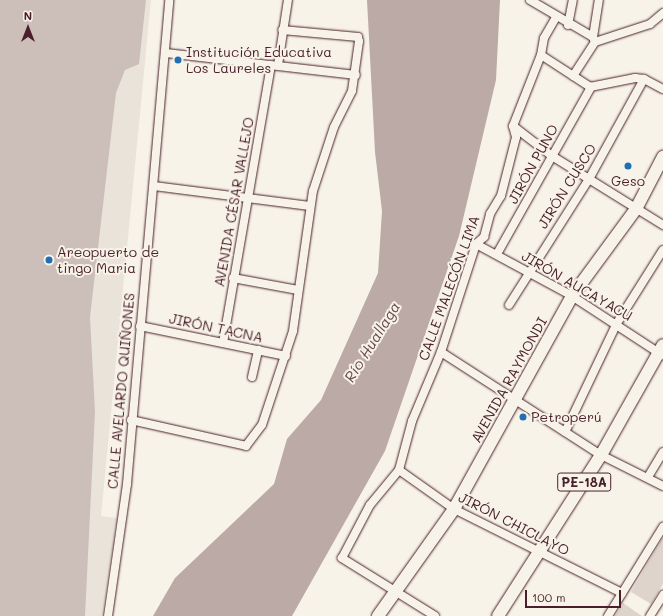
<!DOCTYPE html>
<html>
<head>
<meta charset="utf-8">
<style>
	body { margin:0 }
	#map { position:relative; width:663px; height:616px; overflow:hidden; background:#f7f3e8; font-family:Mali,sans-serif }
	div>[style] { position:absolute }
	[style*='--x'] { left:calc(var(--x)*1px); top:calc(var(--y)*1px); width:calc(var(--w)*1px); rotate:calc(var(--a)*1deg) }
	.built>* { inset:0; background:#eae3da }
	.green>* { inset:0; background:#ded4cc }
	.water>* { inset:0; background:#bcaaa7 }
	.building>* { inset:0; background:#ccbfb9 }
	.roads { filter:drop-shadow(0 0 1px #4a1f2b) drop-shadow(0 0 1px #4a1f2b) }
	.minor>* { height:8px; margin:-4px; padding:0 4px; transform-origin:4px; border-radius:4px; background:#f7f3e8 }
	.highway>* { height:12px; margin:-6px; padding:0 6px; transform-origin:6px; border-radius:6px; background:#f7f3e8 }
	.dots>* { width:11px; height:11px; translate:-50% -50%; box-sizing:border-box; border:2px solid #f7f3e8; border-radius:50% }
	span { translate:-50% -50%; white-space:nowrap; text-align:center; line-height:1.15; -webkit-text-stroke:4px #f7f3e8; paint-order:stroke }
	.shield-label span { padding:1px 3px; background:#f7f3e8; border:1px solid; border-radius:3px; -webkit-text-stroke-width:0 }
	.shield-label { font-size:13px; color:#4a1f2b; font-weight:700 }
	.poi-label { font-size:14px; color:#4a1f2b }
	.left { translate:0 -50%; text-align:left }
	.street-label { font-size:14px; color:#4a1f2b }
	.water-label { font-size:15px; color:#6c4950; font-style:italic }
	.north { position:absolute; left:8px; top:8px; width:40px; height:40px; -webkit-text-stroke:3px #f7f3e8; paint-order:stroke; rotate:0deg; font-size:11px; font-weight:700; line-height:16px; text-align:center; color:#4a1f2b }
	.north::after { content:''; display:block; margin:auto; width:14px; height:18px; background:#4a1f2b; clip-path:polygon(50% 0,100% 100%,50% 72%,0 100%) }
	.scale { position:absolute; left:525px; top:590px; width:96px; height:18px; box-sizing:border-box; border:2px solid #4a1f2b; border-top:0; padding-left:5px; font-size:12px; line-height:14px; white-space:nowrap; color:#4a1f2b; -webkit-text-stroke:3px #f7f3e8; paint-order:stroke }
</style>
</head>
<body>
<div id="map">
	<div class="built">
		<i style="clip-path:polygon(0 0,151px 0,101px 516px,117px 518px,102px 616px,0 616px)"></i>
	</div>
	<div class="green">
		<i style="clip-path:polygon(663px 537px,663px 584px,651px 604px,631px 592px)"></i>
		<i style="clip-path:polygon(623px 603px,642px 616px,615px 616px)"></i>
	</div>
	<div class="water">
		<i style="clip-path:polygon(367px 0,500px 0,496px 80px,459px 236px,385px 451px,292px 616px,153px 616px,175px 578px,274px 484px,287px 439px,321px 400px,378px 273px,382px 211px,375px 152px)"></i>
	</div>
	<div class="building">
		<i style="clip-path:polygon(0 0,146px 0,139px 64px,125px 70px,116px 93px,90px 317px,95px 412px,85px 616px,0 616px)"></i>
	</div>
	<div class="roads">
		<div class="minor">
			<i style="--x:530;--y:0;--w:73;--a:30.4"></i>
			<i style="--x:593;--y:37;--w:5;--a:68"></i>
			<i style="--x:595;--y:42;--w:58;--a:-18.1"></i>
			<i style="--x:650;--y:24;--w:17;--a:-40"></i>
			<i style="--x:568;--y:25;--w:25;--a:-79"></i>
			<i style="--x:593;--y:37;--w:37;--a:-81"></i>
			<i style="--x:166;--y:53;--w:191;--a:6.6"></i>
			<i style="--x:541;--y:55;--w:59;--a:33.1"></i>
			<i style="--x:590;--y:87;--w:46;--a:-11.3"></i>
			<i style="--x:635;--y:78;--w:9;--a:6"></i>
			<i style="--x:644;--y:79;--w:21;--a:28"></i>
			<i style="--x:278;--y:65;--w:66;--a:-81.3"></i>
			<i style="--x:573;--y:76;--w:40;--a:-57.1"></i>
			<i style="--x:513;--y:126;--w:49;--a:37.6"></i>
			<i style="--x:552;--y:156;--w:131;--a:31.9"></i>
			<i style="--x:154;--y:186;--w:157;--a:7.3"></i>
			<i style="--x:476;--y:244;--w:109;--a:28.4"></i>
			<i style="--x:572;--y:296;--w:108;--a:33.2"></i>
			<i style="--x:497;--y:254;--w:192;--a:-60.6"></i>
			<i style="--x:233;--y:278;--w:66;--a:10.5"></i>
			<i style="--x:509;--y:305;--w:149;--a:-57.6"></i>
			<i style="--x:589;--y:179;--w:114;--a:-61.2"></i>
			<i style="--x:140;--y:326;--w:149;--a:11.6"></i>
			<i style="--x:223;--y:343;--w:282;--a:-80.2"></i>
			<i style="--x:441;--y:352;--w:190;--a:32.8"></i>
			<i style="--x:601;--y:455;--w:69;--a:26.6"></i>
			<i style="--x:252;--y:377;--w:28;--a:-77"></i>
			<i style="--x:131;--y:420;--w:118;--a:12.7"></i>
			<i style="--x:246;--y:446;--w:26;--a:-53"></i>
			<i style="--x:262;--y:425;--w:99;--a:-71.7"></i>
			<i style="--x:293;--y:331;--w:141;--a:-81.9"></i>
			<i style="--x:313;--y:191;--w:67;--a:-71.8"></i>
			<i style="--x:334;--y:127;--w:40;--a:-63.4"></i>
			<i style="--x:352;--y:91;--w:50;--a:-82"></i>
			<i style="--x:359;--y:41;--w:4;--a:-104"></i>
			<i style="--x:358;--y:37;--w:76;--a:-174.7"></i>
			<i style="--x:565;--y:432;--w:121;--a:-64.5"></i>
			<i style="--x:617;--y:323;--w:86;--a:-57.8"></i>
			<i style="--x:399;--y:470;--w:67;--a:35.3"></i>
			<i style="--x:454;--y:509;--w:188;--a:26.6"></i>
			<i style="--x:648;--y:477;--w:29;--a:-59"></i>
			<i style="--x:108;--y:616;--w:133;--a:-81.8"></i>
			<i style="--x:127;--y:484;--w:486;--a:-85"></i>
			<i style="--x:435;--y:616;--w:110;--a:-148.1"></i>
			<i style="--x:342;--y:558;--w:60;--a:-62.2"></i>
			<i style="--x:370;--y:505;--w:45;--a:-50.4"></i>
			<i style="--x:399;--y:470;--w:51;--a:-75.1"></i>
			<i style="--x:412;--y:421;--w:75;--a:-67.2"></i>
			<i style="--x:441;--y:352;--w:114;--a:-72"></i>
			<i style="--x:476;--y:244;--w:11;--a:-41"></i>
			<i style="--x:484;--y:237;--w:24;--a:-75"></i>
			<i style="--x:490;--y:214;--w:21;--a:-59"></i>
			<i style="--x:501;--y:196;--w:61;--a:-75.7"></i>
			<i style="--x:516;--y:137;--w:11;--a:-105"></i>
			<i style="--x:513;--y:126;--w:76;--a:-68.5"></i>
			<i style="--x:541;--y:55;--w:17;--a:-80"></i>
			<i style="--x:544;--y:38;--w:24;--a:-60"></i>
			<i style="--x:608;--y:616;--w:105;--a:-58.3"></i>
			<i style="--x:650;--y:616;--w:25;--a:-58"></i>
		</div>
		<div class="highway">
			<i style="--x:378;--y:616;--w:131;--a:-54.6"></i>
			<i style="--x:454;--y:509;--w:244;--a:-61"></i>
			<i style="--x:572;--y:296;--w:108;--a:-53.7"></i>
			<i style="--x:636;--y:209;--w:59;--a:-62.6"></i>
			<i style="--x:498;--y:616;--w:191;--a:-57.4"></i>
			<i style="--x:601;--y:455;--w:126;--a:-60.6"></i>
		</div>
	</div>
	<div class="dots">
		<i style="left:178px;top:60px;background:#1f6fb2"></i>
		<i style="left:628px;top:166px;background:#1f6fb2"></i>
		<i style="left:49px;top:260px;background:#1f6fb2"></i>
		<i style="left:523px;top:417px;background:#1f6fb2"></i>
	</div>
	<div class="shield-label">
		<span style="left:584px;top:482px">PE-18A</span>
	</div>
	<div class="poi-label">
		<span class="left" style="left:186px;top:60px">Institución Educativa<br>Los Laureles</span>
		<span style="left:628px;top:181px">Geso</span>
		<span class="left" style="left:57px;top:260px">Areopuerto de<br>tingo Maria</span>
		<span class="left" style="left:531px;top:417px">Petroperú</span>
	</div>
	<div class="street-label">
		<span style="left:533px;top:164px;rotate:-61deg">JIRÓN PUNO</span>
		<span style="left:567px;top:186px;rotate:-58deg">JIRÓN CUSCO</span>
		<span style="left:234px;top:202px;rotate:-80deg">AVENIDA CÉSAR VALLEJO</span>
		<span style="left:577px;top:286px;rotate:30deg">JIRÓN AUCAYACU</span>
		<span style="left:449px;top:288px;rotate:-70deg">CALLE MALECÓN LIMA</span>
		<span style="left:216px;top:328px;rotate:12deg">JIRÓN TACNA</span>
		<span style="left:509px;top:380px;rotate:-61deg">AVENIDA RAYMONDI</span>
		<span style="left:121px;top:391px;rotate:-85deg">CALLE AVELARDO QUIÑONES</span>
		<span style="left:514px;top:524px;rotate:27deg">JIRÓN CHICLAYO</span>
	</div>
	<div class="water-label">
		<span style="left:372px;top:342px;rotate:-58deg">Río Huallaga</span>
	</div>
	<div class="north">N</div>
	<div class="scale">100 m</div>
</div>
</body>
</html>
